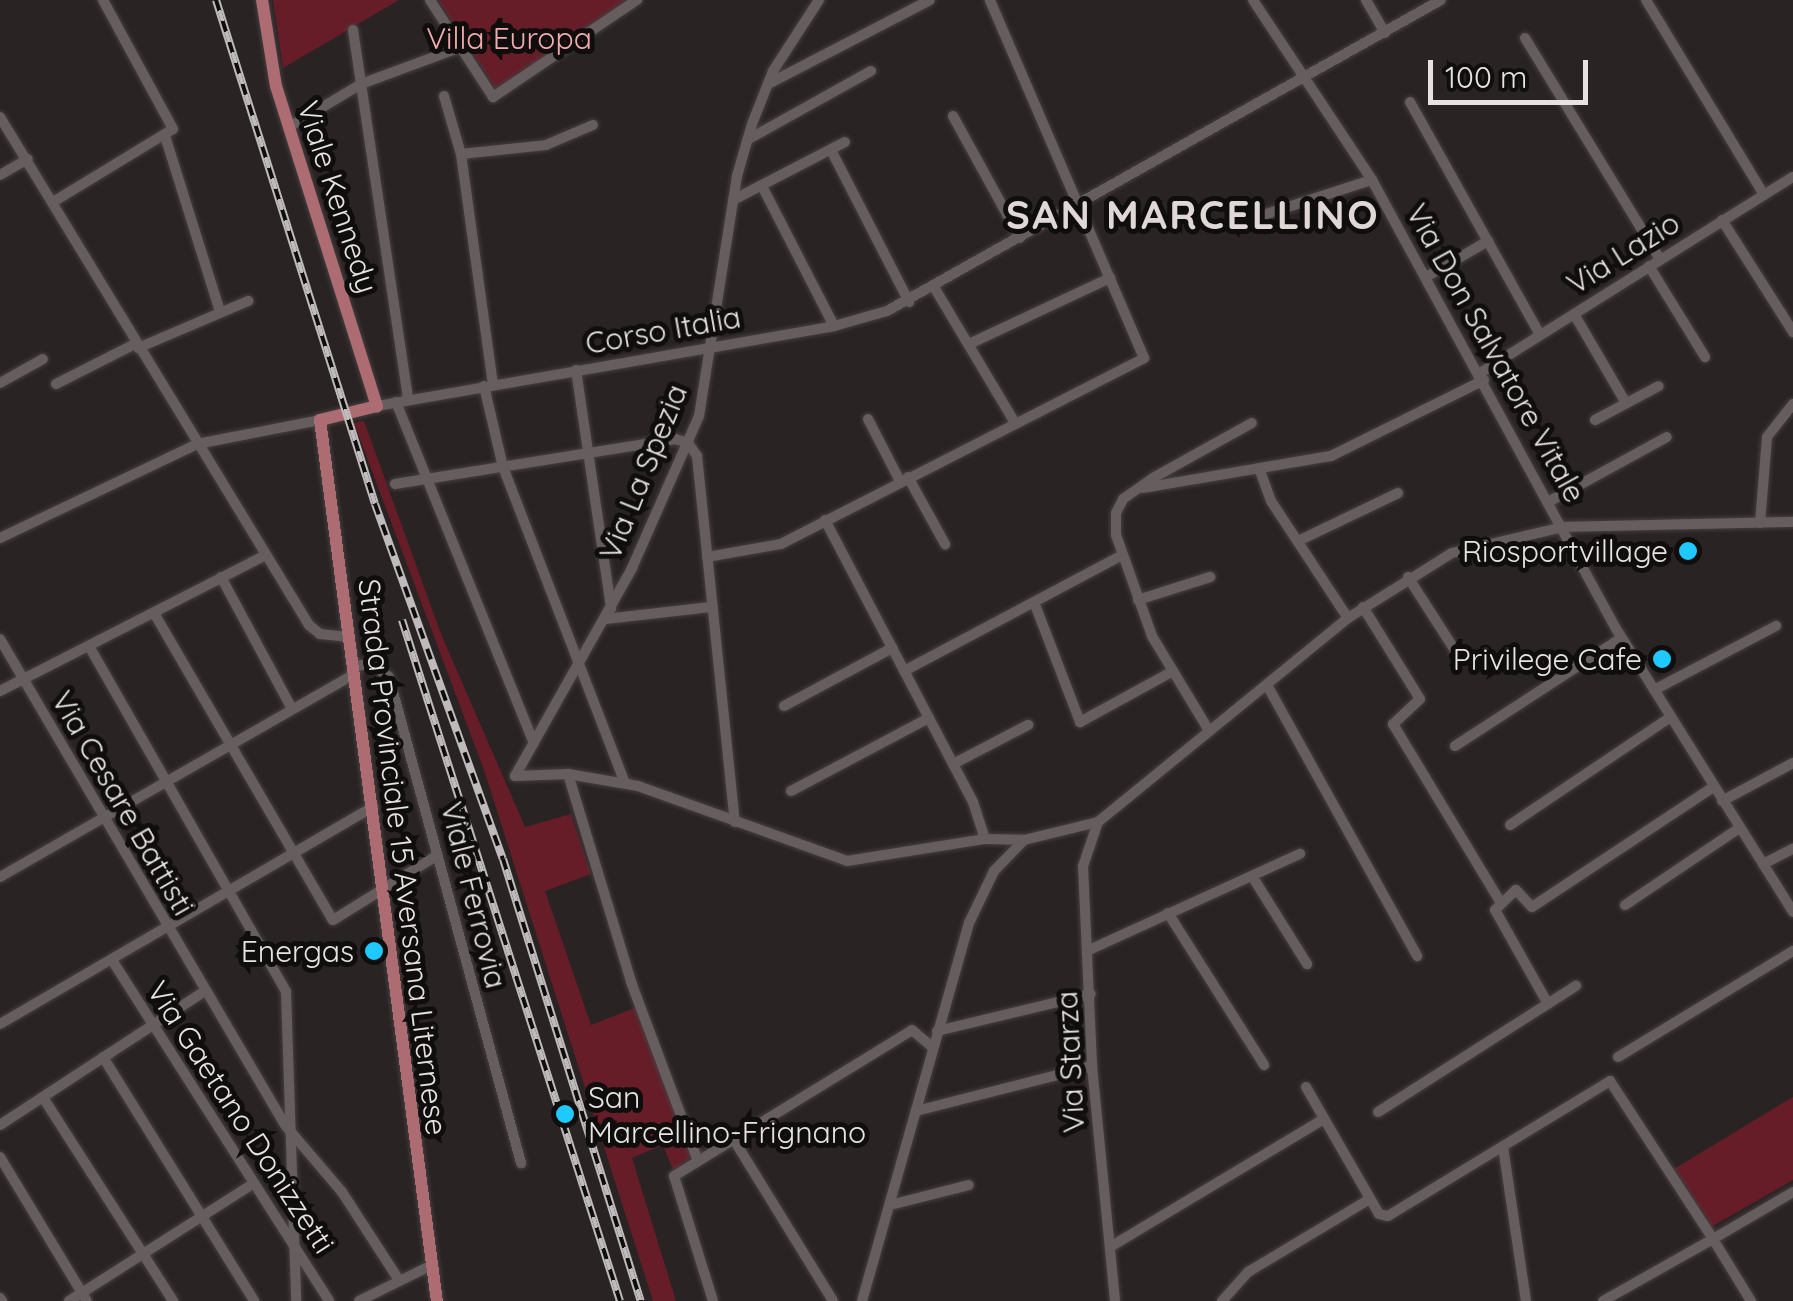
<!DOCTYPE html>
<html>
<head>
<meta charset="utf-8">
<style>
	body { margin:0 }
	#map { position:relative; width:1793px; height:1301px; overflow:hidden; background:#2a2323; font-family:Quicksand,sans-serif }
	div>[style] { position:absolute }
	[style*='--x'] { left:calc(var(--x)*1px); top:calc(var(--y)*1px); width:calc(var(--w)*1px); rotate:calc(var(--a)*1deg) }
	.green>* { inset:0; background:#661d28 }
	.roads { filter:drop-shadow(0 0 2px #453f40) drop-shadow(0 0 2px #453f40) }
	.minor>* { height:10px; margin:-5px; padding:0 5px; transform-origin:5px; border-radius:5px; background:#665e5e }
	.major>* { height:12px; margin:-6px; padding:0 6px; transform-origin:6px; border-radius:6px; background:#ad6c72 }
	.rail>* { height:8px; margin-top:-4px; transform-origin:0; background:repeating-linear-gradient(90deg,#100d0d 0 11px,#bfbabb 0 22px); box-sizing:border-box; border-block:2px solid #bfbabb }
	.dots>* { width:28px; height:28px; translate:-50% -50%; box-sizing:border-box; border:5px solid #100d0d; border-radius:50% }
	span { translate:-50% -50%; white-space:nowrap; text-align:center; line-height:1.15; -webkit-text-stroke:10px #100d0d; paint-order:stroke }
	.park-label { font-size:30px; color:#f1acaf }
	.street-label { font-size:30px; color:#e7e2e3 }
	.poi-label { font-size:30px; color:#e7e2e3 }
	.right { translate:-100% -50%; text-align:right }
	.left { translate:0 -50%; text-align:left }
	.district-label { font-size:40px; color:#e0d7d7; font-weight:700; letter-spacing:2.5px }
	.scale { position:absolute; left:1428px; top:60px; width:160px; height:45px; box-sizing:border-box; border:5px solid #e7e2e3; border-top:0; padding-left:12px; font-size:30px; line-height:35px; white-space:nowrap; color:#e7e2e3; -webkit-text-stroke:8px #100d0d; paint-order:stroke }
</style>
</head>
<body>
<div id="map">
	<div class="green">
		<i style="clip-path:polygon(273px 0,399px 0,283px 68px)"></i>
		<i style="clip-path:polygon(438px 0,630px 0,496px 90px)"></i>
		<i style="clip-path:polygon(364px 421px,441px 634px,525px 827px,571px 814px,591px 874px,545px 891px,591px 1025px,637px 1007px,693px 1157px,673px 1170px,663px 1145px,632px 1158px,676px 1301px,653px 1301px,484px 770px,354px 423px)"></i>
		<i style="clip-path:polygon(1793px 1097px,1793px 1180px,1711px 1227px,1674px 1169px)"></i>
	</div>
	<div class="roads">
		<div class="minor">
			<i style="--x:430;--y:0;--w:116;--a:57"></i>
			<i style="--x:493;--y:97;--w:174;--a:-34"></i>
			<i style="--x:1253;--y:0;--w:216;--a:56.5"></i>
			<i style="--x:1372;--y:180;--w:509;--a:61.47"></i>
			<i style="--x:1615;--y:627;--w:336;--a:58"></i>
			<i style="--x:1366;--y:0;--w:38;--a:60"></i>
			<i style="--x:1646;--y:0;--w:228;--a:58.8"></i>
			<i style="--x:353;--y:30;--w:374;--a:81.5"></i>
			<i style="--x:1525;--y:38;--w:259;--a:58.6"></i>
			<i style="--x:768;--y:84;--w:182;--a:-27.4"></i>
			<i style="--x:444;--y:96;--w:60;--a:73.7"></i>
			<i style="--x:461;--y:154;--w:233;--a:82.1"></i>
			<i style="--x:1410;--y:102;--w:267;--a:60.8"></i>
			<i style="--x:953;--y:116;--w:139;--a:61.2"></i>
			<i style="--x:0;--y:117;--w:595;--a:58.69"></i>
			<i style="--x:309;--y:625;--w:14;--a:39"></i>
			<i style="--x:320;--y:634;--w:30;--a:6"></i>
			<i style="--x:289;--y:127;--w:84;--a:-30.8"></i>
			<i style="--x:361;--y:84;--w:107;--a:-20.3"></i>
			<i style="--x:165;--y:136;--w:184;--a:72.6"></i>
			<i style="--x:747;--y:140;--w:142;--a:-29.1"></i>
			<i style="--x:831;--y:150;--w:171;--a:62.8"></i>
			<i style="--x:461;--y:154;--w:85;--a:-6"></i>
			<i style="--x:546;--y:145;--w:51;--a:-23.1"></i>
			<i style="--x:0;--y:175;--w:32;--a:-30"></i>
			<i style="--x:762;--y:186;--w:157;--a:62.8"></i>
			<i style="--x:733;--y:200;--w:126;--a:-27.4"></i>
			<i style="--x:53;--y:202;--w:140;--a:-31.3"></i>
			<i style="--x:173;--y:129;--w:147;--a:-118.5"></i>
			<i style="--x:1254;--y:218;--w:124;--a:-17.9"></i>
			<i style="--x:1722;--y:220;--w:133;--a:57.6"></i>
			<i style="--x:1649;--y:266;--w:107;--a:58.4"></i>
			<i style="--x:1426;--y:277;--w:72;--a:-30.1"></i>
			<i style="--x:934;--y:287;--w:156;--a:59.2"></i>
			<i style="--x:1574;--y:314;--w:103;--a:59.7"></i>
			<i style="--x:969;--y:344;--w:156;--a:-25.1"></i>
			<i style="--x:138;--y:348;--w:120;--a:-23.1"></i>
			<i style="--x:576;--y:370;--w:241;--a:81.6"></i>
			<i style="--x:1480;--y:373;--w:369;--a:-32.1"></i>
			<i style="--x:0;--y:383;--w:49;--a:-29.2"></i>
			<i style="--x:56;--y:384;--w:89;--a:-26.9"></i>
			<i style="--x:484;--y:386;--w:83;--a:76.8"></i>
			<i style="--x:503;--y:467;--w:339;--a:68.9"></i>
			<i style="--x:396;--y:402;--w:368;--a:68"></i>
			<i style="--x:377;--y:406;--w:464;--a:-9.9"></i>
			<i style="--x:834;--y:326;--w:55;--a:-15.8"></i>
			<i style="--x:887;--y:311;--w:635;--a:-29.31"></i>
			<i style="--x:868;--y:419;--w:70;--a:62.7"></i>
			<i style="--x:1595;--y:420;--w:72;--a:-28"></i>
			<i style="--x:1259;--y:468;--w:35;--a:70"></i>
			<i style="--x:1271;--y:501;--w:140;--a:56.7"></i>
			<i style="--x:908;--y:477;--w:77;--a:61.1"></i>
			<i style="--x:395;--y:484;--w:284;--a:-9.1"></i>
			<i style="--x:675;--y:439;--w:14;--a:17"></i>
			<i style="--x:688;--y:443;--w:16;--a:55"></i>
			<i style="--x:697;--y:456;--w:368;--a:84.1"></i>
			<i style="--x:1143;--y:488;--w:191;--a:-9.7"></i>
			<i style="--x:1331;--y:456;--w:171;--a:-26.4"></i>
			<i style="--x:1550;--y:501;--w:133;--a:-28.7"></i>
			<i style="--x:825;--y:520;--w:318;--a:62.3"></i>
			<i style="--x:973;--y:802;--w:39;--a:72"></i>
			<i style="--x:1760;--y:523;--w:86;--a:-85.3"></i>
			<i style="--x:1767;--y:437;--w:42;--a:-51.8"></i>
			<i style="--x:0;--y:538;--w:218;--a:-25.5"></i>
			<i style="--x:197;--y:444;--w:125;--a:-11"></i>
			<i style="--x:1298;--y:541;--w:111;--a:-25.6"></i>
			<i style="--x:707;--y:557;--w:75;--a:-10"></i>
			<i style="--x:781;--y:544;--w:408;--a:-27.1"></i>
			<i style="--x:1144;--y:358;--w:390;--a:-113.3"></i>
			<i style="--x:221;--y:577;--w:150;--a:61.7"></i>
			<i style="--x:1408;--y:577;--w:98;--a:57.4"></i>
			<i style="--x:1138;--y:600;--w:76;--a:-17.7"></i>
			<i style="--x:1034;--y:602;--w:129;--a:69"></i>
			<i style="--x:1080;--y:722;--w:106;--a:-28.7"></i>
			<i style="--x:1363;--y:607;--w:108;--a:58.2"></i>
			<i style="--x:1420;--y:699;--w:37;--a:137"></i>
			<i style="--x:1393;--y:724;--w:209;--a:58.9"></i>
			<i style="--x:154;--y:613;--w:355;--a:59.8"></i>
			<i style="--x:333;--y:920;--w:123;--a:-31.8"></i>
			<i style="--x:606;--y:619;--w:107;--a:-6.5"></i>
			<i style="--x:0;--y:639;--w:563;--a:59.61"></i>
			<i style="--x:285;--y:1125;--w:88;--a:49.6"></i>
			<i style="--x:342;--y:1192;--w:101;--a:57.1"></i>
			<i style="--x:89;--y:646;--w:398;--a:60.3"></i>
			<i style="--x:286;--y:992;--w:309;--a:88.1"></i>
			<i style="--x:354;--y:666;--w:18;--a:-6"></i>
			<i style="--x:372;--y:664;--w:21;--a:37"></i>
			<i style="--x:389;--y:677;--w:504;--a:74.8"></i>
			<i style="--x:904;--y:671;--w:247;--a:-28"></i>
			<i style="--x:1267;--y:685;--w:310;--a:61"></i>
			<i style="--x:1654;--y:690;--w:138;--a:-27.7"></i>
			<i style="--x:0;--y:691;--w:299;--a:-27.1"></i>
			<i style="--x:784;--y:706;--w:123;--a:-28.2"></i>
			<i style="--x:1208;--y:729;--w:109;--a:-121.1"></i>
			<i style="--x:1152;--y:636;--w:107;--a:-109.6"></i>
			<i style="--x:1116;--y:535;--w:22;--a:-90"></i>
			<i style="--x:1116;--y:513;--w:16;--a:-63"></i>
			<i style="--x:1123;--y:499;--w:37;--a:-35"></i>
			<i style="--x:1153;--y:478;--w:113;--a:-29.1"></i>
			<i style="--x:1455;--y:746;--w:198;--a:-33"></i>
			<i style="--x:953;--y:764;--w:85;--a:-27.5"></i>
			<i style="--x:568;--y:774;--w:217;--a:73.1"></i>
			<i style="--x:631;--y:982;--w:191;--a:69.5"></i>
			<i style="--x:515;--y:776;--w:239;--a:-60.6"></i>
			<i style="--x:632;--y:568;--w:166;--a:-66.2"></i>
			<i style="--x:699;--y:416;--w:243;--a:-81"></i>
			<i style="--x:737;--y:176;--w:54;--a:-73.9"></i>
			<i style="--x:752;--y:124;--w:57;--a:-68.4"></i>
			<i style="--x:773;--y:71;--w:85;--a:-57.1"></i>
			<i style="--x:515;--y:776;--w:53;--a:-2.2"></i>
			<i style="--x:568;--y:774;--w:71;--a:9.7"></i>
			<i style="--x:638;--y:786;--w:222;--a:19.7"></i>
			<i style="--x:847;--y:861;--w:140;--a:-9.1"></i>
			<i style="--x:985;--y:839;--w:39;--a:1"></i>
			<i style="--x:791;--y:791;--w:156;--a:-27.9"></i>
			<i style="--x:1722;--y:801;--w:81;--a:-28.2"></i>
			<i style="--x:1098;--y:822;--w:46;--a:108.8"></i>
			<i style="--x:1083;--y:866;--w:200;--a:87.4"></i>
			<i style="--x:1092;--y:1066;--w:236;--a:84.4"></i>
			<i style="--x:1510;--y:825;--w:192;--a:-33.9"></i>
			<i style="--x:1763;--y:864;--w:34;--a:-27"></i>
			<i style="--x:1252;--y:876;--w:104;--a:58"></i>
			<i style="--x:0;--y:877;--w:409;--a:-29.8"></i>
			<i style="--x:1625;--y:905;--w:138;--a:-34"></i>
			<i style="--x:1168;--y:913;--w:180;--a:57.7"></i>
			<i style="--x:1089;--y:950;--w:232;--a:-24.5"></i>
			<i style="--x:112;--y:960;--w:404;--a:57.5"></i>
			<i style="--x:1548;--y:1004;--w:108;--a:-119.4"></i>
			<i style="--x:1495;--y:910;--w:29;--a:-44"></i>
			<i style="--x:1516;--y:890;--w:23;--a:47"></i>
			<i style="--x:1532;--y:907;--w:217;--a:-33.5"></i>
			<i style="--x:0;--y:1024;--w:432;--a:-30.2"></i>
			<i style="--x:937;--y:1031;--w:158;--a:-13.5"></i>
			<i style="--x:103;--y:1057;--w:287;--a:58.2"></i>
			<i style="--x:1618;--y:1057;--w:205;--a:-31.2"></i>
			<i style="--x:1306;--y:1087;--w:146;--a:60.1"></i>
			<i style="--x:1379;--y:1214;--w:9;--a:13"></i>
			<i style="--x:1388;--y:1216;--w:260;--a:-31.3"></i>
			<i style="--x:1610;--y:1081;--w:189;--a:56.9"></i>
			<i style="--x:1713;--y:1239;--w:93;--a:-30.4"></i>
			<i style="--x:44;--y:1099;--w:240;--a:57.4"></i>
			<i style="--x:916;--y:1111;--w:182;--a:-14.3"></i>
			<i style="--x:1378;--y:1112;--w:235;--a:-32.5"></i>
			<i style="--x:0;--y:1125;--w:243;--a:-33.2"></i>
			<i style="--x:734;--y:1140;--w:189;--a:58.4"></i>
			<i style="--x:1503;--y:1147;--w:156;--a:81.5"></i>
			<i style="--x:0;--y:1157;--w:168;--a:58.9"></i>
			<i style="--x:894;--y:1204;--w:77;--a:-14.2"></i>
			<i style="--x:1110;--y:1247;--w:249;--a:-30.9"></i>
			<i style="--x:0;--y:1298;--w:4;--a:56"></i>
			<i style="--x:69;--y:1301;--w:218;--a:-32.5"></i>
			<i style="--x:359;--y:1301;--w:81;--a:-26.3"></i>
			<i style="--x:713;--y:1301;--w:131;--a:-107.3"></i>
			<i style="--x:674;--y:1176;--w:279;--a:-31.5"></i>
			<i style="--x:912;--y:1030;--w:26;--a:40"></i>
			<i style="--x:862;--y:1301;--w:393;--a:-74.2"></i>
			<i style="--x:969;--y:923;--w:58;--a:-64.3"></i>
			<i style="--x:994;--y:871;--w:43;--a:-45.9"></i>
			<i style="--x:1024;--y:840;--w:76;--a:-13.7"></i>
			<i style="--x:1098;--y:822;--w:323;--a:-39.2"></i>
			<i style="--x:1348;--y:618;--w:123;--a:-32"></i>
			<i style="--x:1452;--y:553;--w:115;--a:-13.1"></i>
			<i style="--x:1564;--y:527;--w:229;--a:-1.3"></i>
			<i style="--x:1222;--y:1301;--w:39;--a:-48"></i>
			<i style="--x:1248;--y:1272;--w:142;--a:-30.9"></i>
			<i style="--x:1603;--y:1301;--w:126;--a:-29.4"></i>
			<i style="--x:1713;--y:1239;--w:73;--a:58.5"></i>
		</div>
		<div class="major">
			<i style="--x:262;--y:0;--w:87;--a:80.8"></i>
			<i style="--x:276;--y:86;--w:336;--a:72.5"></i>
			<i style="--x:377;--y:406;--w:59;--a:166.2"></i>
			<i style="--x:320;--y:420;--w:889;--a:82.44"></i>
		</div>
	</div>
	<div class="rail">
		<i style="--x:216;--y:0;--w:528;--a:72.49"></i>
		<i style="--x:375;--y:504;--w:377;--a:70.2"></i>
		<i style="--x:503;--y:859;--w:463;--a:72.7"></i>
		<i style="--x:402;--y:620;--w:715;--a:72.25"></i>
	</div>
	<div class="dots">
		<i style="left:1688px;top:551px;background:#1fc9fd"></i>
		<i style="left:1662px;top:659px;background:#1fc9fd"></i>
		<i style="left:374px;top:951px;background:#1fc9fd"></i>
		<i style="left:565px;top:1114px;background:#1fc9fd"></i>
	</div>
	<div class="park-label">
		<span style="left:509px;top:38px">Villa Europa</span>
	</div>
	<div class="street-label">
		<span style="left:338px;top:197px;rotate:72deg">Viale Kennedy</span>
		<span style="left:1623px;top:253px;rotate:-32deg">Via Lazio</span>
		<span style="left:663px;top:330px;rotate:-10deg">Corso Italia</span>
		<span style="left:1496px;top:353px;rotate:61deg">Via Don Salvatore Vitale</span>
		<span style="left:643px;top:472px;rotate:-68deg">Via La Spezia</span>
		<span style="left:123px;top:803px;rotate:60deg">Via Cesare Battisti</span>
		<span style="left:403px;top:857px;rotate:83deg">Strada Provinciale 15 Aversana Liternese</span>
		<span style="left:474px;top:895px;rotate:76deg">Viale Ferrovia</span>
		<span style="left:1070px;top:1062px;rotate:-93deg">Via Starza</span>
		<span style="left:241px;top:1117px;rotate:57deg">Via Gaetano Donizzetti</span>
	</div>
	<div class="poi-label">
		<span class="right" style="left:1668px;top:551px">Riosportvillage</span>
		<span class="right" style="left:1642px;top:659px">Privilege Cafe</span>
		<span class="right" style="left:354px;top:951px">Energas</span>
		<span class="left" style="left:588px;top:1114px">San<br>Marcellino-Frignano</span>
	</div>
	<div class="district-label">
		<span style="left:1193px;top:214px">SAN MARCELLINO</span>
	</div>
	<div class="scale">100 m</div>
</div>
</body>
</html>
